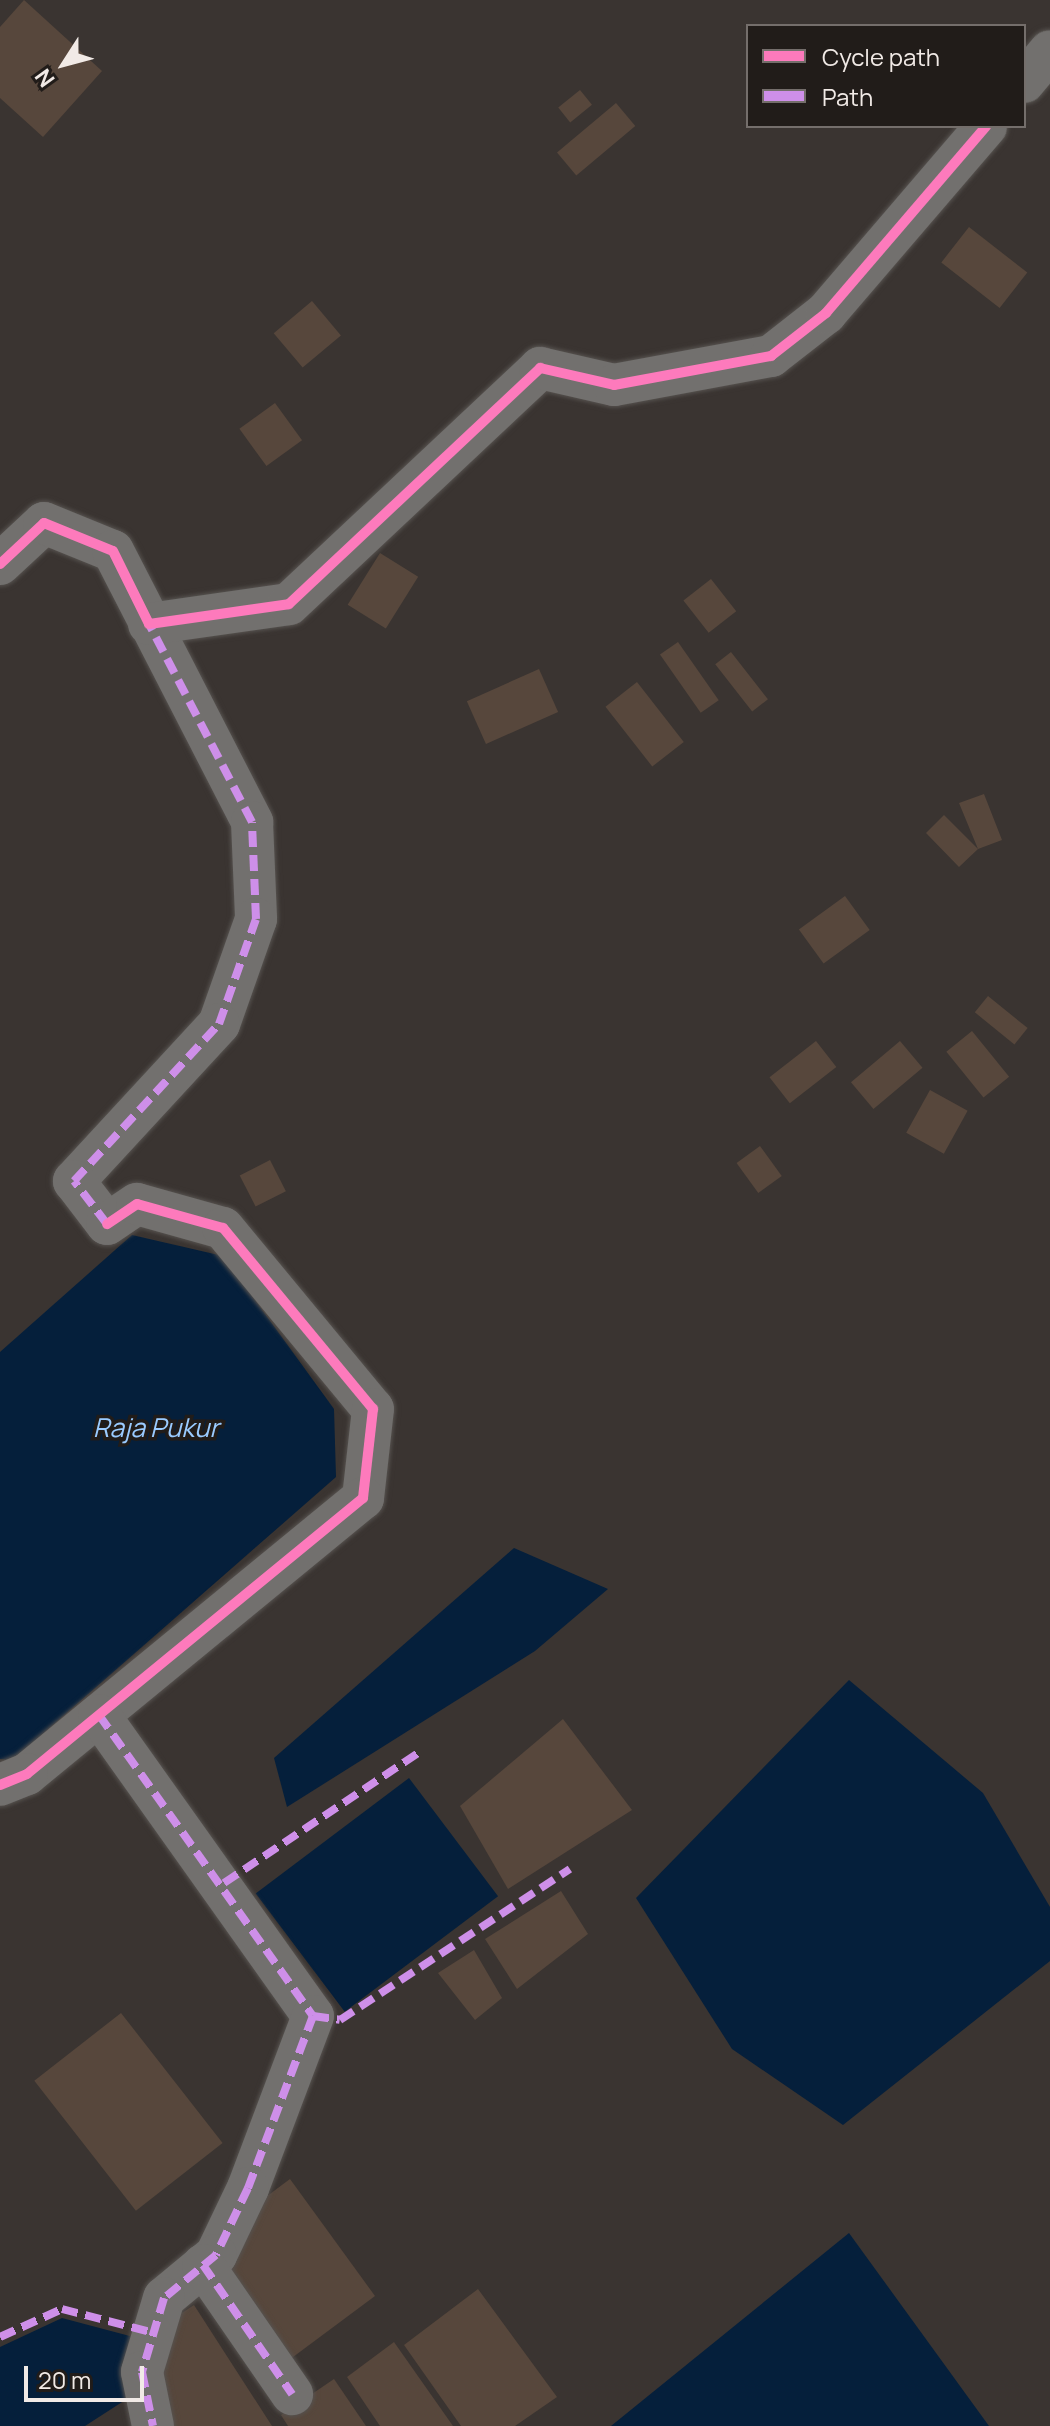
<!DOCTYPE html>
<html>
<head>
<meta charset="utf-8">
<style>
	body { margin:0 }
	#map { position:relative; width:1050px; height:2426px; overflow:hidden; background:#3a3431; font-family:Manrope,sans-serif }
	div>[style] { position:absolute }
	[style*='--x'] { left:calc(var(--x)*1px); top:calc(var(--y)*1px); width:calc(var(--w)*1px); rotate:calc(var(--a)*1deg) }
	.water>* { inset:0; background:#051f3b; transform-origin:0 0 }
	.building>* { inset:0; background:#57473c; transform-origin:0 0 }
	.roads { filter:drop-shadow(0 0 2px #56524f) drop-shadow(0 0 2px #56524f) }
	.minor>* { height:42px; margin:-21px; padding:0 21px; transform-origin:21px; border-radius:21px; background:#72706e }
	.quiet>* { height:8px; margin-top:-4px; transform-origin:0; background:repeating-linear-gradient(90deg,#ce8fe9 0 16px,transparent 0 24px) }
	.cycleway>* { height:10px; margin:-5px; padding:0 5px; transform-origin:5px; border-radius:5px; background:#fd7abc }
	span { translate:-50% -50%; white-space:nowrap; text-align:center; line-height:1.15; -webkit-text-stroke:7px #211c19; paint-order:stroke }
	.water-label { font-size:26px; color:#9acbff; font-style:italic }
	.legend { position:absolute; left:746px; top:24px; width:280px; height:104px; box-sizing:border-box; background:#211c19; border:2px solid #746e6b; margin:0; padding:10px 14px; list-style:none; font-size:24px; color:#f1eae6 }
	.legend li { display:flex; align-items:center; gap:16px; height:40px }
	.legend b { width:40px; border:2px solid #746e6b }
	.north { position:absolute; left:24px; top:24px; width:80px; height:80px; -webkit-text-stroke:6px #211c19; paint-order:stroke; rotate:234deg; font-size:22px; font-weight:700; line-height:32px; text-align:center; color:#f1eae6 }
	.north::after { content:''; display:block; margin:auto; width:28px; height:36px; background:#f1eae6; clip-path:polygon(50% 0,100% 100%,50% 72%,0 100%) }
	.scale { position:absolute; left:24px; top:2366px; width:120px; height:36px; box-sizing:border-box; border:4px solid #f1eae6; border-top:0; padding-left:10px; font-size:24px; line-height:28px; white-space:nowrap; color:#f1eae6; -webkit-text-stroke:6px #211c19; paint-order:stroke }
</style>
</head>
<body>
<div id="map">
	<div class="water">
		<i style="clip-path:polygon(132px 1235px,223px 1256px,334px 1409px,336px 1477px,13px 1760px,0 1759px,0 1352px)"></i>
		<i style="clip-path:polygon(514px 1548px,608px 1589px,535px 1651px,287px 1807px,274px 1758px)"></i>
		<i style="clip-path:polygon(849px 1680px,983px 1793px,1050px 1907px,1050px 1961px,843px 2125px,732px 2049px,636px 1898px)"></i>
		<i style="left:409px;top:1778px;width:148px;height:192px;rotate:53deg"></i>
		<i style="clip-path:polygon(849px 2233px,989px 2426px,611px 2426px)"></i>
		<i style="clip-path:polygon(62px 2318px,141px 2339px,133px 2395px,85px 2426px,0 2426px,0 2347px)"></i>
	</div>
	<div class="building">
		<i style="clip-path:polygon(24px 0,102px 71px,43px 137px,0 98px,0 27px)"></i>
		<i style="left:580px;top:90px;width:19px;height:28px;rotate:51deg"></i>
		<i style="left:616px;top:103px;width:30px;height:77px;rotate:50deg"></i>
		<i style="left:969px;top:227px;width:74px;height:45px;rotate:38deg"></i>
		<i style="left:312px;top:301px;width:45px;height:50px;rotate:50deg"></i>
		<i style="left:275px;top:403px;width:46px;height:44px;rotate:54deg"></i>
		<i style="left:380px;top:553px;width:45px;height:61px;rotate:32deg"></i>
		<i style="left:711px;top:579px;width:41px;height:35px;rotate:52deg"></i>
		<i style="left:678px;top:642px;width:71px;height:22px;rotate:55deg"></i>
		<i style="left:731px;top:652px;width:60px;height:20px;rotate:52deg"></i>
		<i style="left:539px;top:669px;width:47px;height:79px;rotate:66deg"></i>
		<i style="left:637px;top:682px;width:76px;height:40px;rotate:52deg"></i>
		<i style="clip-path:polygon(984px 794px,1002px 840px,978px 849px,959px 867px,926px 833px,944px 815px,978px 849px,959px 803px)"></i>
		<i style="left:845px;top:896px;width:42px;height:57px;rotate:54deg"></i>
		<i style="left:988px;top:996px;width:51px;height:21px;rotate:39deg"></i>
		<i style="left:972px;top:1031px;width:59px;height:33px;rotate:51deg"></i>
		<i style="left:816px;top:1041px;width:33px;height:59px;rotate:52deg"></i>
		<i style="left:900px;top:1041px;width:35px;height:64px;rotate:50deg"></i>
		<i style="left:930px;top:1090px;width:43px;height:49px;rotate:29deg"></i>
		<i style="left:760px;top:1146px;width:37px;height:29px;rotate:54deg"></i>
		<i style="left:270px;top:1160px;width:35px;height:34px;rotate:63deg"></i>
		<i style="clip-path:polygon(563px 1719px,632px 1810px,508px 1889px,460px 1806px)"></i>
		<i style="clip-path:polygon(561px 1891px,588px 1934px,517px 1989px,485px 1939px)"></i>
		<i style="clip-path:polygon(474px 1950px,502px 1998px,475px 2020px,438px 1973px)"></i>
		<i style="left:121px;top:2013px;width:165px;height:110px;rotate:52deg"></i>
		<i style="clip-path:polygon(290px 2179px,375px 2296px,289px 2360px,223px 2265px,251px 2208px)"></i>
		<i style="clip-path:polygon(478px 2289px,557px 2397px,515px 2426px,461px 2426px,404px 2345px)"></i>
		<i style="clip-path:polygon(194px 2305px,272px 2426px,169px 2426px,159px 2368px,171px 2320px)"></i>
		<i style="clip-path:polygon(394px 2342px,453px 2426px,380px 2426px,347px 2377px)"></i>
		<i style="clip-path:polygon(334px 2379px,366px 2426px,288px 2426px,281px 2415px)"></i>
	</div>
	<div class="roads">
		<div class="minor">
			<i style="--x:1024;--y:82;--w:40;--a:-50"></i>
			<i style="--x:0;--y:564;--w:60;--a:-43"></i>
			<i style="--x:44;--y:523;--w:74;--a:22.1"></i>
			<i style="--x:113;--y:551;--w:305;--a:62.8"></i>
			<i style="--x:252;--y:822;--w:97;--a:87.6"></i>
			<i style="--x:256;--y:919;--w:111;--a:109.4"></i>
			<i style="--x:219;--y:1024;--w:214;--a:132.7"></i>
			<i style="--x:74;--y:1181;--w:54;--a:52.5"></i>
			<i style="--x:107;--y:1224;--w:36;--a:-34"></i>
			<i style="--x:137;--y:1204;--w:89;--a:15.6"></i>
			<i style="--x:223;--y:1228;--w:235;--a:50.4"></i>
			<i style="--x:373;--y:1409;--w:90;--a:96.4"></i>
			<i style="--x:363;--y:1498;--w:435;--a:140.6"></i>
			<i style="--x:27;--y:1774;--w:29;--a:158"></i>
			<i style="--x:149;--y:624;--w:141;--a:-8.1"></i>
			<i style="--x:289;--y:604;--w:345;--a:-43.2"></i>
			<i style="--x:540;--y:368;--w:76;--a:12.9"></i>
			<i style="--x:614;--y:385;--w:160;--a:-10.5"></i>
			<i style="--x:771;--y:356;--w:70;--a:-38"></i>
			<i style="--x:826;--y:313;--w:246;--a:-49.4"></i>
			<i style="--x:99;--y:1715;--w:369;--a:54.6"></i>
			<i style="--x:313;--y:2016;--w:184;--a:110.7"></i>
			<i style="--x:248;--y:2188;--w:74;--a:115.5"></i>
			<i style="--x:216;--y:2255;--w:67;--a:140.4"></i>
			<i style="--x:164;--y:2298;--w:77;--a:106.6"></i>
			<i style="--x:142;--y:2372;--w:55;--a:78.5"></i>
			<i style="--x:203;--y:2265;--w:157;--a:55.4"></i>
		</div>
	</div>
	<div class="quiet">
		<i style="--x:107;--y:1224;--w:54;--a:-127.5"></i>
		<i style="--x:74;--y:1181;--w:214;--a:-47.3"></i>
		<i style="--x:219;--y:1024;--w:111;--a:-70.6"></i>
		<i style="--x:256;--y:919;--w:97;--a:-92.4"></i>
		<i style="--x:252;--y:822;--w:223;--a:-117.5"></i>
		<i style="--x:99;--y:1715;--w:369;--a:54.6"></i>
		<i style="--x:313;--y:2016;--w:184;--a:110.7"></i>
		<i style="--x:248;--y:2188;--w:74;--a:115.5"></i>
		<i style="--x:216;--y:2255;--w:67;--a:140.4"></i>
		<i style="--x:164;--y:2298;--w:77;--a:106.6"></i>
		<i style="--x:142;--y:2372;--w:55;--a:78.5"></i>
		<i style="--x:224;--y:1883;--w:239;--a:-33.8"></i>
		<i style="--x:313;--y:2016;--w:27;--a:8"></i>
		<i style="--x:340;--y:2020;--w:275;--a:-33.3"></i>
		<i style="--x:203;--y:2265;--w:157;--a:55.4"></i>
		<i style="--x:0;--y:2337;--w:68;--a:-24.3"></i>
		<i style="--x:62;--y:2309;--w:95;--a:14.6"></i>
	</div>
	<div class="cycleway">
		<i style="--x:0;--y:564;--w:60;--a:-43"></i>
		<i style="--x:44;--y:523;--w:74;--a:22.1"></i>
		<i style="--x:113;--y:551;--w:81;--a:63.7"></i>
		<i style="--x:149;--y:624;--w:141;--a:-8.1"></i>
		<i style="--x:289;--y:604;--w:345;--a:-43.2"></i>
		<i style="--x:540;--y:368;--w:76;--a:12.9"></i>
		<i style="--x:614;--y:385;--w:160;--a:-10.5"></i>
		<i style="--x:771;--y:356;--w:70;--a:-38"></i>
		<i style="--x:826;--y:313;--w:246;--a:-49.4"></i>
		<i style="--x:0;--y:1785;--w:29;--a:-22"></i>
		<i style="--x:27;--y:1774;--w:435;--a:-39.4"></i>
		<i style="--x:363;--y:1498;--w:90;--a:-83.6"></i>
		<i style="--x:373;--y:1409;--w:235;--a:-129.6"></i>
		<i style="--x:223;--y:1228;--w:89;--a:-164.4"></i>
		<i style="--x:137;--y:1204;--w:36;--a:146"></i>
	</div>
	<div class="water-label">
		<span style="left:156px;top:1428px">Raja Pukur</span>
	</div>
	<ul class="legend">
	<li><b style="height:10px;background:#fd7abc"></b>Cycle path</li>
	<li><b style="height:10px;background:#ce8fe9"></b>Path</li>
	</ul>
	<div class="north">N</div>
	<div class="scale">20 m</div>
</div>
</body>
</html>
